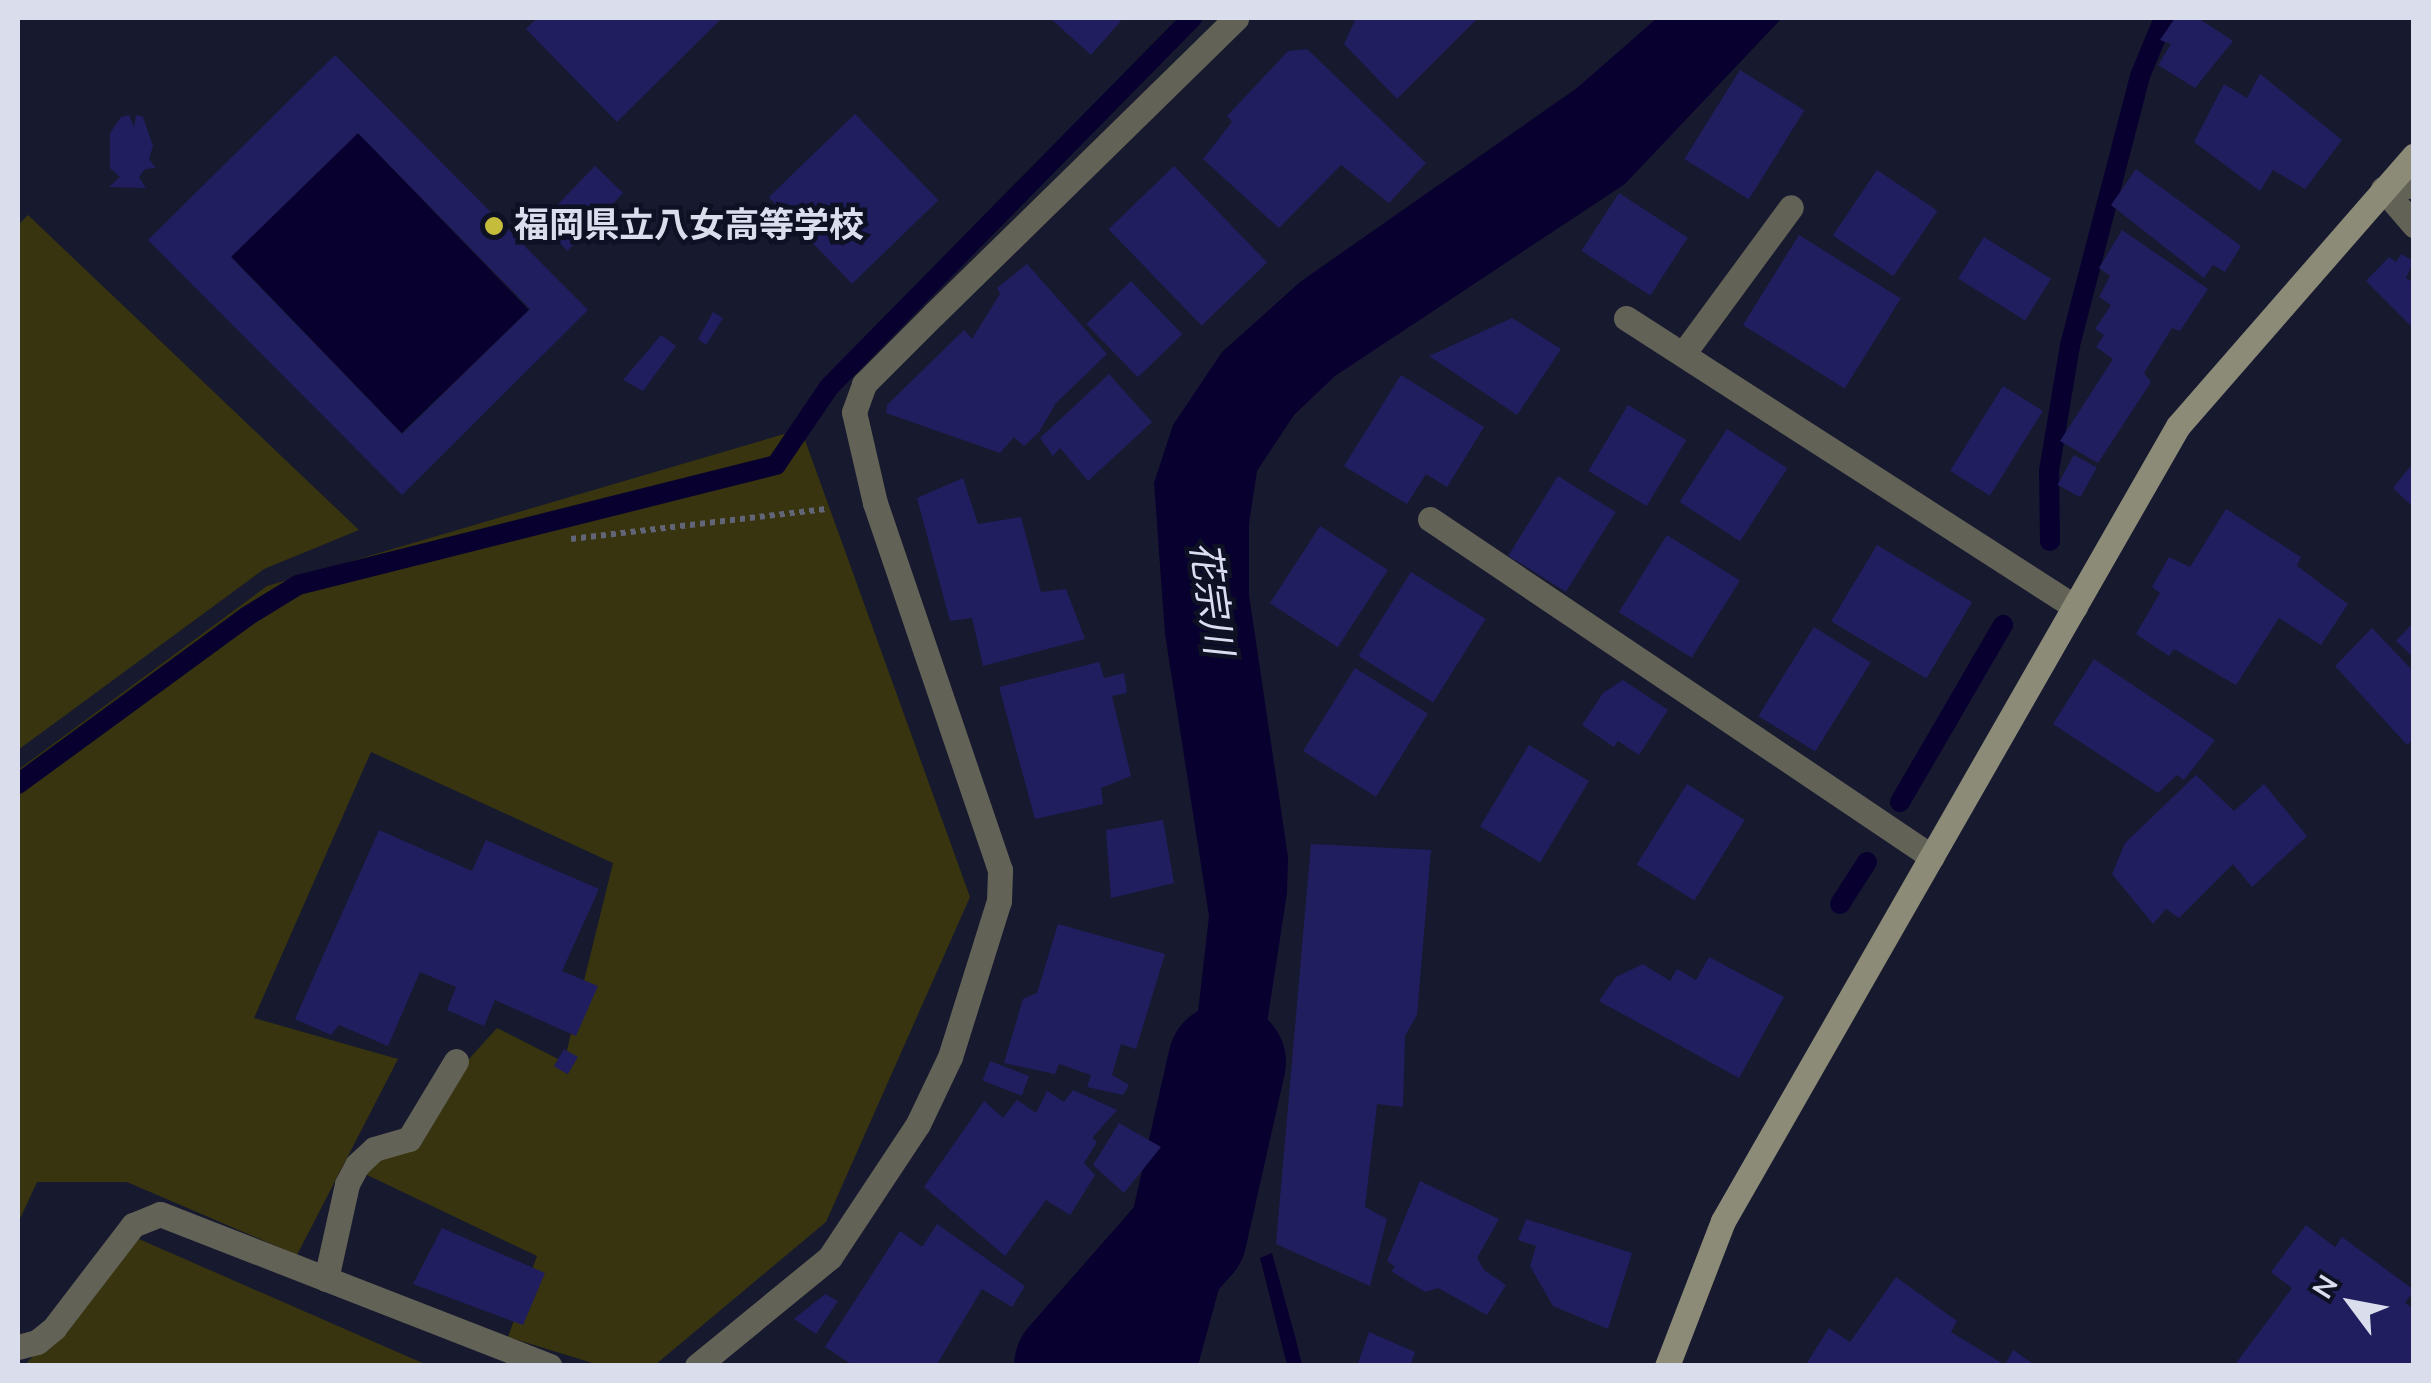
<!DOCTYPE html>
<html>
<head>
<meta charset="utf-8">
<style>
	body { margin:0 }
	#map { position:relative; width:2431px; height:1383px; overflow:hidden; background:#17192e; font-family:"Nunito Sans","Noto Sans JP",sans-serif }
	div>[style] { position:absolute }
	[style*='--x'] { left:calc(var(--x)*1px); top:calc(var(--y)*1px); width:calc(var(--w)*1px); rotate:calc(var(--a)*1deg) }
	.green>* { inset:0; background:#37340f }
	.water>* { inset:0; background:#080130; transform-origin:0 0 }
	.stream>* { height:20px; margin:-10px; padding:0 10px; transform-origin:10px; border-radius:10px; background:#080130 }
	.river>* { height:118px; margin:-59px; padding:0 59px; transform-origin:59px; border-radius:59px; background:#080130 }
	.building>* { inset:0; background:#201e5f; transform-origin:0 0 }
	.path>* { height:6px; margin-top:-3px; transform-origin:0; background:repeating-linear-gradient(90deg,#626477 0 5px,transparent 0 10px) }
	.lane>* { height:25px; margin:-12.5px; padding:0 12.5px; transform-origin:12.5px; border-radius:12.5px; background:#636256 }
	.street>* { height:25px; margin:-12.5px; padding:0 12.5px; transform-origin:12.5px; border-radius:12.5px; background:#636256 }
	.secondary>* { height:25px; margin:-12.5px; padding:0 12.5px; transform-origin:12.5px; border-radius:12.5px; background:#8c8b77 }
	.dots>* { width:28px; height:28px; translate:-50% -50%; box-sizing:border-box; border:5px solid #0e1024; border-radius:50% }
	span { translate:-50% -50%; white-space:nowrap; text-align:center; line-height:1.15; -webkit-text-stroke:9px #0e1024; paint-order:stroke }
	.poi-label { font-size:35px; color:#daddec; font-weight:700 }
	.left { translate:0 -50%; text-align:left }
	.water-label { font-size:38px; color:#dbdef3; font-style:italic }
	.frame { position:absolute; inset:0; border:20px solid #daddec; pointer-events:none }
	.north { position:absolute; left:2301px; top:1253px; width:100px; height:100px; -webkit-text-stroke:8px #0e1024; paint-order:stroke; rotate:302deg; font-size:28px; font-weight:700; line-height:40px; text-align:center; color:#daddec }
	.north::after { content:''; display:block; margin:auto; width:35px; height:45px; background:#daddec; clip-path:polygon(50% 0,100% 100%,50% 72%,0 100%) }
</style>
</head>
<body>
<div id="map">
	<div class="green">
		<i style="clip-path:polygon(28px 215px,359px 530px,264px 569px,18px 750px,18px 225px)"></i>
		<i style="clip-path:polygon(801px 429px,970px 897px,826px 1222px,655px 1365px,599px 1365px,508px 1337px,537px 1256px,365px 1174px,497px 1028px,564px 1062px,613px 863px,371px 752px,254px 1018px,398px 1059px,297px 1255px,127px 1182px,37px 1182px,18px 1223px,18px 770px,267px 586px)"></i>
		<i style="clip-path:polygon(139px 1239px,427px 1365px,24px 1366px)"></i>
	</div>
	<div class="water">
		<i style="clip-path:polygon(1657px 18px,1782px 18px,1625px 184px,1335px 376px,1294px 415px,1257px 471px,1249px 524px,1249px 595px,1288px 857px,1287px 893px,1235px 1232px,1157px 1211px,1193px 1056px,1209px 916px,1165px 634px,1154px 483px,1173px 425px,1222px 352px,1300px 282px,1577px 88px)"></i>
		<i style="left:358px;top:133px;width:246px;height:177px;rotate:46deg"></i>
		<i style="clip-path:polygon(1141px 1244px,1223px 1274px,1198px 1365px,1037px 1365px)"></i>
		<i style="clip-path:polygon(1272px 1253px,1296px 1340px,1302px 1365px,1287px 1365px,1260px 1258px)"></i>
	</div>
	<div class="stream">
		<i style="--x:2050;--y:541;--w:70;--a:-90.8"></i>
		<i style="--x:2049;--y:471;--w:128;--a:-80.5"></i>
		<i style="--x:2070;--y:345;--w:278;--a:-75.4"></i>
		<i style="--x:2140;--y:76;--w:63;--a:-67.5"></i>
		<i style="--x:18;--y:784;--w:283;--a:-36.2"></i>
		<i style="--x:246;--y:617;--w:61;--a:-31.6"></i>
		<i style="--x:298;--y:585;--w:493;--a:-14.1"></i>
		<i style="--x:776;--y:465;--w:94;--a:-55.8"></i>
		<i style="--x:829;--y:387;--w:518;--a:-45.47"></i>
		<i style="--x:1900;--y:802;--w:205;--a:-59.8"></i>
		<i style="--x:1840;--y:904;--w:50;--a:-57.3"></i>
	</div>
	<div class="river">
		<i style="--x:1073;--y:1366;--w:174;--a:-48.7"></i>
		<i style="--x:1188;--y:1235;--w:177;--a:-77.3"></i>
	</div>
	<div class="building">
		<i style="clip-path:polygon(537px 18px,722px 18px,617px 122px,526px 29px)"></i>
		<i style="clip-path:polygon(1050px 18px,1118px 18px,1121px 21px,1091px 55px)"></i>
		<i style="clip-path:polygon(1356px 18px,1478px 18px,1397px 99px,1344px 44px)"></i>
		<i style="clip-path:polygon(2175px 18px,2198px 18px,2233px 41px,2195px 88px,2158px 65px,2171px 44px,2160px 40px)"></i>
		<i style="clip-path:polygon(1307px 49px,1426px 163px,1389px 203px,1341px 165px,1279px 228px,1203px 159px,1232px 122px,1227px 116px,1288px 51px)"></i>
		<i style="clip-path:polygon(evenodd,335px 55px,588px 310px,402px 495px,148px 240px,335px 55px,358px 133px,530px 309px,402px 434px,231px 257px,358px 133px)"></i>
		<i style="left:1740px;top:70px;width:76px;height:105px;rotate:32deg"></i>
		<i style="clip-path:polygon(2260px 74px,2342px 140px,2305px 189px,2273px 170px,2260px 191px,2194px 142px,2224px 84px,2247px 98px)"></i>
		<i style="left:855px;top:114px;width:120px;height:120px;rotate:46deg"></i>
		<i style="clip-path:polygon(129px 115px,134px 127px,136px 115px,143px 117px,153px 146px,149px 159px,156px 168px,145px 169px,139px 177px,146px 188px,109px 187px,120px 177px,110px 168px,110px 133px,121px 117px)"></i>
		<i style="left:595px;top:166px;width:39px;height:80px;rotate:44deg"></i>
		<i style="left:1174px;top:166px;width:134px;height:91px;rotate:46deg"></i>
		<i style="clip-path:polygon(2136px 169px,2241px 246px,2225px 272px,2213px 265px,2204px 278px,2111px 205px)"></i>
		<i style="left:1877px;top:170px;width:73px;height:79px;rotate:34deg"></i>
		<i style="left:1619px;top:193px;width:82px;height:69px;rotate:33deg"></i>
		<i style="clip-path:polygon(2122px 230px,2208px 289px,2180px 331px,2172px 328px,2144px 373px,2151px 382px,2098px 463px,2060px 441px,2113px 359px,2096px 347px,2104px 335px,2095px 329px,2111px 305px,2099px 297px,2110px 276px,2099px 268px)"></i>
		<i style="left:1799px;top:235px;width:120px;height:106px;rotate:32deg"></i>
		<i style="left:1984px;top:237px;width:79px;height:49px;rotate:32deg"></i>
		<i style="clip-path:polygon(2401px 254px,2414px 261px,2406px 278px,2414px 283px,2414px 329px,2366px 281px,2389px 257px,2396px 262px)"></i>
		<i style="clip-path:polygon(1027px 264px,1107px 354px,1056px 403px,1039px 432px,1024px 446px,1014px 437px,1000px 453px,886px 413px,887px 405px,964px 330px,972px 339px,1000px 294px,997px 288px)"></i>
		<i style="left:1131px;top:281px;width:74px;height:62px;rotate:46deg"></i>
		<i style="clip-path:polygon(713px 312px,723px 318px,706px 345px,698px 339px)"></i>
		<i style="clip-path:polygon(1512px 318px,1561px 349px,1517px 415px,1429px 356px)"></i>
		<i style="clip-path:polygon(661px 335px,676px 346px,643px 391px,623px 380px)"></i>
		<i style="clip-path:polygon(1109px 374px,1152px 422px,1088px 481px,1060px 448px,1053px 456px,1040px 438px)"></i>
		<i style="clip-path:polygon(1401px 375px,1484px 427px,1447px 487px,1426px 474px,1407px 504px,1344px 466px)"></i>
		<i style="left:2003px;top:386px;width:47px;height:100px;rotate:32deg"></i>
		<i style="left:1628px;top:405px;width:68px;height:77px;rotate:31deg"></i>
		<i style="left:1727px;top:429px;width:72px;height:87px;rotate:33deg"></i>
		<i style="left:2074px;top:455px;width:26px;height:34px;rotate:29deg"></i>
		<i style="clip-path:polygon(2414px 462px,2414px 508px,2393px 488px)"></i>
		<i style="left:1558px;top:476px;width:68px;height:94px;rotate:32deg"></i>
		<i style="clip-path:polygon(963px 478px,978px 524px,1021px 517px,1041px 592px,1066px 589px,1085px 639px,983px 666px,972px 618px,950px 621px,917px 498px)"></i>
		<i style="clip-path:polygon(2226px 509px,2301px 557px,2297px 566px,2348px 604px,2321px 645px,2279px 618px,2236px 685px,2174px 649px,2169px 656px,2136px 634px,2160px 593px,2152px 587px,2169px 557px,2190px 567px)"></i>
		<i style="left:1320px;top:526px;width:81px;height:92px;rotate:33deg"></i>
		<i style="left:1667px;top:535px;width:86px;height:91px;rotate:32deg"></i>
		<i style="left:1877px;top:545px;width:111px;height:89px;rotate:31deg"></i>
		<i style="left:1411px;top:572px;width:88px;height:99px;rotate:32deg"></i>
		<i style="clip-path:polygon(2414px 622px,2414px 658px,2396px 641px)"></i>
		<i style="left:1814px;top:627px;width:67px;height:105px;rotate:32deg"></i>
		<i style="clip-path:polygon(2372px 628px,2414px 672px,2414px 739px,2407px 745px,2335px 666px)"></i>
		<i style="clip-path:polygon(2094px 659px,2215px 740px,2184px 780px,2177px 775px,2158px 793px,2053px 724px)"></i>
		<i style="clip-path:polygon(1099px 662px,1104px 678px,1124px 673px,1127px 693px,1112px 696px,1131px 776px,1101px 788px,1103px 804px,1035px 819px,999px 687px)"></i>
		<i style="left:1355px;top:668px;width:86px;height:98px;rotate:32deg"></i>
		<i style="clip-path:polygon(1623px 680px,1668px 710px,1639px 755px,1618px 741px,1614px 747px,1582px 725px,1603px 693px)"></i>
		<i style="left:1529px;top:745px;width:70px;height:95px;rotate:31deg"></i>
		<i style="clip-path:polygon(2196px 775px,2234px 811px,2264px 784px,2307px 836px,2252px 887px,2233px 864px,2179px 918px,2166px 909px,2153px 924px,2112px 874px,2125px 843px)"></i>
		<i style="left:1687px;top:784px;width:68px;height:95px;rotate:32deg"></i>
		<i style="clip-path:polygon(1163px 820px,1174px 883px,1111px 898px,1106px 830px)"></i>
		<i style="clip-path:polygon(379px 830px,472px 871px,486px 840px,599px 889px,562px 971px,598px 986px,576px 1036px,495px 1000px,484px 1026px,447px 1010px,456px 987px,420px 972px,388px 1046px,339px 1025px,331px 1035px,295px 1019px)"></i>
		<i style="clip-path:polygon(1311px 844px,1431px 850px,1417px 1015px,1405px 1036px,1403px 1107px,1377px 1104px,1365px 1207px,1387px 1219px,1370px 1286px,1276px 1244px)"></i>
		<i style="clip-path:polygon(1058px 924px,1165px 954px,1136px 1049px,1121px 1044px,1112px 1075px,1129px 1085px,1123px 1095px,1087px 1087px,1091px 1075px,1059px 1064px,1055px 1074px,1004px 1063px,1023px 999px,1037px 993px)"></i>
		<i style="clip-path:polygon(1709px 957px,1784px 997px,1739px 1078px,1599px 1001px,1616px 977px,1643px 964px,1670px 981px,1677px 969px,1696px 980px)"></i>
		<i style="left:564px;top:1049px;width:16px;height:20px;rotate:30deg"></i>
		<i style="left:990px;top:1061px;width:42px;height:21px;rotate:21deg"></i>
		<i style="clip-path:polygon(1073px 1090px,1117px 1110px,1092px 1138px,1097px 1142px,1084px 1163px,1095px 1175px,1070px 1215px,1046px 1200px,1005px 1256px,924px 1187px,984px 1101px,1003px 1118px,1017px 1100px,1036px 1113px,1047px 1091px,1064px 1102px)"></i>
		<i style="clip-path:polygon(1119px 1123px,1161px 1147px,1124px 1193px,1093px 1165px)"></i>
		<i style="clip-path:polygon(1420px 1181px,1499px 1219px,1477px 1258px,1484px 1270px,1506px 1285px,1487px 1315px,1438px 1288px,1425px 1292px,1391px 1271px,1395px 1267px,1387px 1261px)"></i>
		<i style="clip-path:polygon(1526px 1219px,1632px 1253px,1608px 1329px,1553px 1306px,1530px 1266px,1536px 1246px,1518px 1240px)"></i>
		<i style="clip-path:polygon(937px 1224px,1025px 1286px,1012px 1307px,982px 1289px,936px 1366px,854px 1366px,825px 1347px,900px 1231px,922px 1247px)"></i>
		<i style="clip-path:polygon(2306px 1225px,2335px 1247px,2342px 1237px,2414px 1290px,2405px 1303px,2414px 1309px,2414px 1366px,2234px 1366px,2292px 1288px,2271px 1272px)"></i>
		<i style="clip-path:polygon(442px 1228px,545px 1273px,523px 1325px,413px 1284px)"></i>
		<i style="clip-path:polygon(1896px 1277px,1957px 1321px,1951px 1332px,2005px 1365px,2013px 1350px,2036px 1366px,1805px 1366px,1829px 1328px,1850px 1342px)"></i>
		<i style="clip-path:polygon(825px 1294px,838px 1301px,816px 1334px,794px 1319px)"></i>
		<i style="clip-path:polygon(1369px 1332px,1415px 1352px,1410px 1366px,1357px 1366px)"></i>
	</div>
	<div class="path">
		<i style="--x:571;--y:539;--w:259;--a:-6.7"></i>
	</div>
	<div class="lane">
		<i style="--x:875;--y:503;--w:93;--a:-103"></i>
		<i style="--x:854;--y:412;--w:30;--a:-70"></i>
		<i style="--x:864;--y:384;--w:99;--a:-45"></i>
	</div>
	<div class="street">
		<i style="--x:2383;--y:189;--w:48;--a:49.3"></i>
		<i style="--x:2383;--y:189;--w:31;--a:-7"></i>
		<i style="--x:934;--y:314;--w:423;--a:-44.4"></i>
		<i style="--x:1626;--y:318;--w:534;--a:32.77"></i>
		<i style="--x:1683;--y:354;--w:182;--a:-53.7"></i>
		<i style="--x:1430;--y:519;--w:605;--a:33.95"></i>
		<i style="--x:326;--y:1279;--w:97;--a:-77.5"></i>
		<i style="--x:347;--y:1184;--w:21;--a:-62"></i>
		<i style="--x:357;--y:1165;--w:23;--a:-43"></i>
		<i style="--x:374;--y:1149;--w:36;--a:-16"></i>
		<i style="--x:409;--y:1139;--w:91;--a:-58.9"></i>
		<i style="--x:18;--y:1347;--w:20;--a:-15"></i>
		<i style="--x:37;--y:1342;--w:22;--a:-39"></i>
		<i style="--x:54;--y:1328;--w:130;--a:-52.5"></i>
		<i style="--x:133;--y:1225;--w:29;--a:-22"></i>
		<i style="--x:160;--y:1214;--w:418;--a:21.3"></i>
		<i style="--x:697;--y:1366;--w:172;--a:-39.3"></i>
		<i style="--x:830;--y:1257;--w:159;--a:-56.5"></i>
		<i style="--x:918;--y:1124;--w:74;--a:-64.5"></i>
		<i style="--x:950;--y:1057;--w:164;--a:-72.6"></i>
		<i style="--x:999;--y:901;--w:31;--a:-88"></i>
		<i style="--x:1000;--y:870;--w:388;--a:-108.8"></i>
	</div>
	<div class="secondary">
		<i style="--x:1667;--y:1366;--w:155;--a:-68.9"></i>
		<i style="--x:1723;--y:1221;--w:916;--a:-60.22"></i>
		<i style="--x:2178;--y:426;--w:359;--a:-48.9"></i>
	</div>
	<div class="dots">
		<i style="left:494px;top:226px;background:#c6bc3c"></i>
	</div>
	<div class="poi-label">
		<span class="left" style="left:514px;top:226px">福岡県立八女高等学校</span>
	</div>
	<div class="water-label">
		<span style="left:1211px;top:598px;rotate:82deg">花宗川</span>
	</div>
	<div class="frame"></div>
	<div class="north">N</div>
</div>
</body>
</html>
